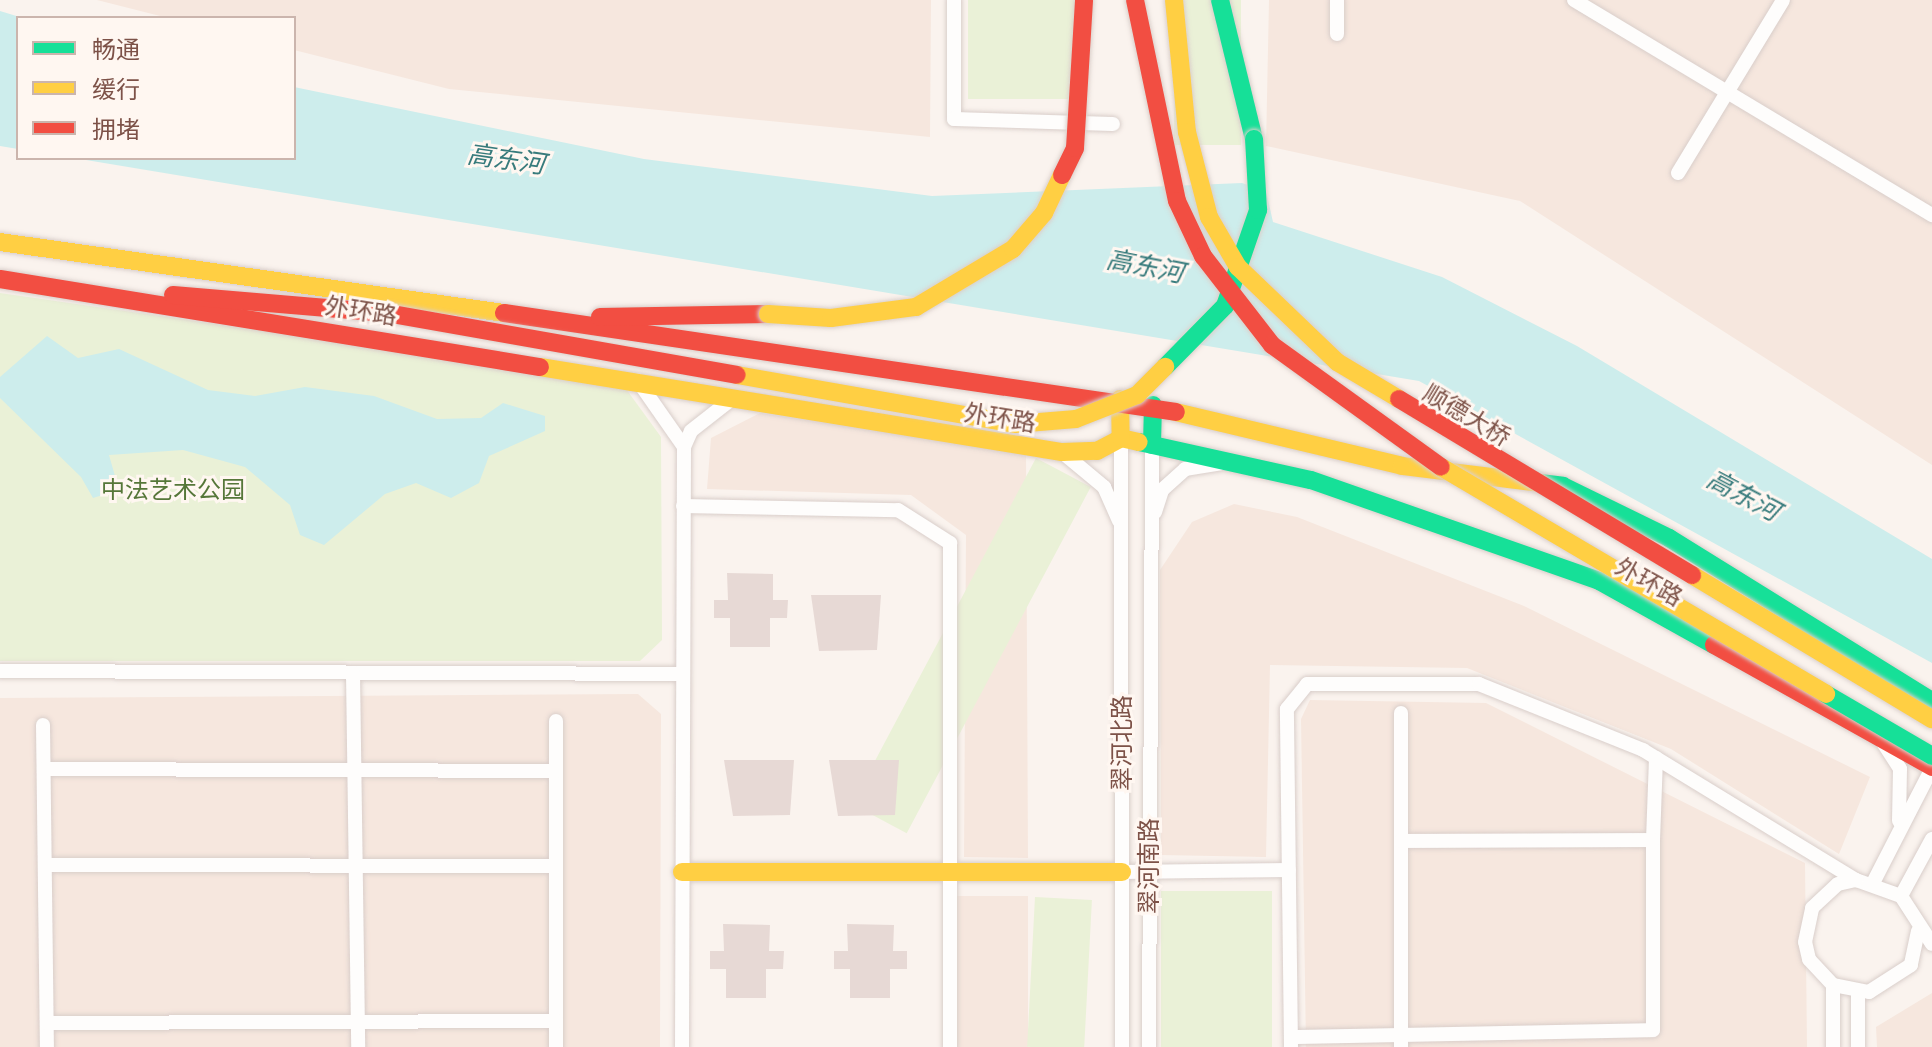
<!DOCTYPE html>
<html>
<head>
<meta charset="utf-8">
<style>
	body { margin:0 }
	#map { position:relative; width:1932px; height:1047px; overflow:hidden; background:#faf3ee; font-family:Jost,"Noto Sans SC",sans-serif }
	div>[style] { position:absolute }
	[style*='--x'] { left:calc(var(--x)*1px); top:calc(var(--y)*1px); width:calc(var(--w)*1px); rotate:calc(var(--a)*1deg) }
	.residential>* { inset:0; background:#f6e7de; transform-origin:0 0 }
	.green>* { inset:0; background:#eaf1d7; transform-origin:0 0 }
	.water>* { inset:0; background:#cdedec }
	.building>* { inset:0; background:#e7d9d5 }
	.roads { filter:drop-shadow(0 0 2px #d9ceca) drop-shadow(0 0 2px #d9ceca) }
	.street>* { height:14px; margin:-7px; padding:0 7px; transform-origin:7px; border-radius:7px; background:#fefdfc }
	.fast>* { height:18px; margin:-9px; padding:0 9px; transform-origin:9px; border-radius:9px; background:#16e098 }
	.slow>* { height:18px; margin:-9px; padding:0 9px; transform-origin:9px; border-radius:9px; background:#ffcf43 }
	.jam>* { height:18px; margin:-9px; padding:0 9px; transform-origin:9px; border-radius:9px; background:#f24e42 }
	.bridges { filter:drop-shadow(0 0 2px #dbd0cb) drop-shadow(0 0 2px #dbd0cb) }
	.fast-bridge>* { height:18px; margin:-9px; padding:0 9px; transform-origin:9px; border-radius:9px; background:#16e098 }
	.slow-bridge>* { height:18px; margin:-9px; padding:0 9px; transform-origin:9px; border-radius:9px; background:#ffcf43 }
	.jam-bridge>* { height:18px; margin:-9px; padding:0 9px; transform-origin:9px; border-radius:9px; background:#f24e42 }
	span { translate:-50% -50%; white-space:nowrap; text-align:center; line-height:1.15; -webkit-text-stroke:6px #fff7f1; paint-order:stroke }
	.street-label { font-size:24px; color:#7d5248 }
	.park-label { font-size:24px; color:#567739 }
	.water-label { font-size:26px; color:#377b7c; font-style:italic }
	.legend { position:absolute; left:16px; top:16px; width:280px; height:144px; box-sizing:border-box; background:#fff7f1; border:2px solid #cbb5ad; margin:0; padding:10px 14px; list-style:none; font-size:24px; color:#7d5248 }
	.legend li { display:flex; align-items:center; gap:16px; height:40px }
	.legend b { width:40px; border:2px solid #cbb5ad }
</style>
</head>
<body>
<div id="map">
	<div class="residential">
		<i style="clip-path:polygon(97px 0,931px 0,930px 137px,449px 89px,294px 50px,294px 18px,168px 18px)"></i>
		<i style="clip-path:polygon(1269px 0,1932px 0,1932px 465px,1520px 201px,1266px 146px)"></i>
		<i style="clip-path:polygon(760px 413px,1026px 453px,1028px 858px,964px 857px,966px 535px,911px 495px,707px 489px,711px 438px)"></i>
		<i style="clip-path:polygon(1234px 504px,1297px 517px,1524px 606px,1870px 777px,1839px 854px,1671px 749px,1467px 668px,1270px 665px,1266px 857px,1161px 855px,1160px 570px,1192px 522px)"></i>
		<i style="clip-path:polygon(638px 694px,661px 714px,660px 1047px,0 1047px,0 698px)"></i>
		<i style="clip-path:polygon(1310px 700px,1486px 703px,1805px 863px,1807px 1047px,1306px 1047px,1301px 719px)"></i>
		<i style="left:1028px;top:896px;width:151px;height:71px;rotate:90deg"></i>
		<i style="clip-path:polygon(1932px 993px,1932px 1047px,1877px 1047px,1876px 1027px)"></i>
	</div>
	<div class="green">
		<i style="left:968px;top:0;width:118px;height:99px"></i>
		<i style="left:1174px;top:0;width:67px;height:145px"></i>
		<i style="clip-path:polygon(0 293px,621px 382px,661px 437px,662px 640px,640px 661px,0 661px)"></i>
		<i style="left:1036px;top:458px;width:62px;height:392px;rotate:28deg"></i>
		<i style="left:1161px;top:891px;width:111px;height:156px"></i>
		<i style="left:1035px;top:897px;width:57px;height:150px;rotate:3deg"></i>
	</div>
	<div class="water">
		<i style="clip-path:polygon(0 11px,23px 18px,18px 149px,0 146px)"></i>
		<i style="clip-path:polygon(294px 87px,644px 159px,932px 196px,1242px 183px,1266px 191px,1273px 222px,1442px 277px,1577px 346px,1932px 559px,1932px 663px,1419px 381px,74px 158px,294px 158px)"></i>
		<i style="clip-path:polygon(47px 336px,78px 358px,119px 349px,208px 390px,255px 396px,305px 387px,374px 396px,437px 419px,481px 418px,503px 403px,545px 416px,545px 431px,489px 456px,479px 483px,451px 498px,416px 483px,385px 494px,324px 545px,300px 535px,290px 505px,245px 467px,183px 450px,109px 455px,119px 490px,93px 498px,81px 477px,0 398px,0 377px)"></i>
	</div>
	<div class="building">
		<i style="clip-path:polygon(727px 573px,773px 574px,773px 600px,788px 600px,787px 618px,770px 618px,770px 647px,730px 647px,730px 618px,714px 618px,714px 600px,728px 600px)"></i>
		<i style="clip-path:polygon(811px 595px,881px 595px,877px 650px,819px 651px)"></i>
		<i style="clip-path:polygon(724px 760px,794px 760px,790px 815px,733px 816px)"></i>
		<i style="clip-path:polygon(829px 760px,899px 760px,895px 815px,838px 816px)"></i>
		<i style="clip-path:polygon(723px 924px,770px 925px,769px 951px,784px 951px,783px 969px,766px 969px,766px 998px,726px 998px,726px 969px,710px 969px,710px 951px,724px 951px)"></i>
		<i style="clip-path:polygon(847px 924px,894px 925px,893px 951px,907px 951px,907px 969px,890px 969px,890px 998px,850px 998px,850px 969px,834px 969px,834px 951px,848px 951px)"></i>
	</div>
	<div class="roads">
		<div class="street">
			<i style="--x:954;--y:0;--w:119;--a:90"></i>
			<i style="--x:954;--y:119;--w:159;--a:1.8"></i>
			<i style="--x:1574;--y:0;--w:418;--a:31"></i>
			<i style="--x:1337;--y:34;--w:34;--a:-90"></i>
			<i style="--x:1678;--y:173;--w:202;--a:-58.7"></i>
			<i style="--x:638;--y:381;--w:80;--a:55.1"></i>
			<i style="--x:684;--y:447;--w:600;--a:90.19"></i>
			<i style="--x:1121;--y:438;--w:609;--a:89.91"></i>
			<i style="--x:684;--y:447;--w:17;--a:-66"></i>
			<i style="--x:691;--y:431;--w:53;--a:-38.2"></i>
			<i style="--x:1062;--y:452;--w:55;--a:39.8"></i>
			<i style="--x:1104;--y:487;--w:37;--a:66"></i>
			<i style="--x:683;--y:506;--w:215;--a:1.1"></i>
			<i style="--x:898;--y:510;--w:62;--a:32.4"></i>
			<i style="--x:950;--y:543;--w:504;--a:90"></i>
			<i style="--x:1155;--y:512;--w:23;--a:-72"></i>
			<i style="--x:1162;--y:490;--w:31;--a:-42"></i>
			<i style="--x:1185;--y:469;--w:36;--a:-9"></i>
			<i style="--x:0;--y:671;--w:683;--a:0.25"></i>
			<i style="--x:353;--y:673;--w:374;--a:89.2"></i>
			<i style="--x:1401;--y:713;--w:334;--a:90"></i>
			<i style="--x:556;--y:721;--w:326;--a:90"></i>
			<i style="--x:43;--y:725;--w:322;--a:89.3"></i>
			<i style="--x:1882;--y:741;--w:33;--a:57"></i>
			<i style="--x:1900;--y:769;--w:52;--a:91.1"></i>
			<i style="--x:44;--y:769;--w:512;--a:0.22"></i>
			<i style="--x:1653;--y:840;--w:82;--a:-87.9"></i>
			<i style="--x:45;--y:865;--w:511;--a:0.11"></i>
			<i style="--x:1122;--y:872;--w:167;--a:-0.7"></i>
			<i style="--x:1874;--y:881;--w:127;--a:-62.8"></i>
			<i style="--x:1901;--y:896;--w:65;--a:-61.5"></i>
			<i style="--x:1918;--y:931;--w:35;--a:102"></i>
			<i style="--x:1911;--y:965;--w:50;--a:147.3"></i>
			<i style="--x:1869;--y:992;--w:37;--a:-169"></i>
			<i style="--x:1833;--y:985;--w:35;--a:-133"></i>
			<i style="--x:1809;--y:959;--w:17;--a:-103"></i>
			<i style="--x:1805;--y:942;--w:35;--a:-78"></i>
			<i style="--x:1812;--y:908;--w:35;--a:-43"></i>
			<i style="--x:1838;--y:884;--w:18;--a:-13"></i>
			<i style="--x:1856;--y:880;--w:48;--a:19.6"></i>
			<i style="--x:1901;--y:896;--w:57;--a:57.1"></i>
			<i style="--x:1833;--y:985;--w:62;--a:90"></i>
			<i style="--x:1858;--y:992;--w:55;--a:90"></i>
			<i style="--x:47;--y:1023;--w:509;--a:-0.23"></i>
			<i style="--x:1291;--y:1037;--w:362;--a:-1.1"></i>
			<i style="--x:1653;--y:1030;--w:190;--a:-90"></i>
			<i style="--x:1653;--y:840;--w:252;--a:179.8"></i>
			<i style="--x:1149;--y:1047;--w:602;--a:-89.71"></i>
			<i style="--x:1291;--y:1047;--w:338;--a:-90.7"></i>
			<i style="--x:1287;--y:709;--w:32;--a:-51"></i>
			<i style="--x:1307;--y:684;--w:172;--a:0"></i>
			<i style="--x:1479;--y:684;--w:177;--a:21.9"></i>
			<i style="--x:1643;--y:750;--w:250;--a:31.4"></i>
		</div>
		<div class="fast">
			<i style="--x:1220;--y:0;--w:143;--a:76.3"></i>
			<i style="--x:1139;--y:442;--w:176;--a:12.5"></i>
			<i style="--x:1311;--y:480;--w:305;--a:19.3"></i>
			<i style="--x:1599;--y:581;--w:132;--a:29.1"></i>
			<i style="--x:1152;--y:445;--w:40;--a:-88.6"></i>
			<i style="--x:1540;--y:483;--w:23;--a:7"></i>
			<i style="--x:1563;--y:486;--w:118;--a:26.1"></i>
			<i style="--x:1669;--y:538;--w:309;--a:31.8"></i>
		</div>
		<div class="slow">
			<i style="--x:0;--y:242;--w:509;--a:8.02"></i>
			<i style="--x:540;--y:367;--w:529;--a:9.25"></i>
			<i style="--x:1062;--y:452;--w:35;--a:-2"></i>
			<i style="--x:1097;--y:451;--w:27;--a:-28"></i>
			<i style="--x:1121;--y:438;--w:18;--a:13"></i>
			<i style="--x:1120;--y:399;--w:39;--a:89"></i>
			<i style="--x:1176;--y:412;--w:232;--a:13.4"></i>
			<i style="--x:1402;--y:466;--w:139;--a:7"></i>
			<i style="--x:682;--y:872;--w:440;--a:0"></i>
		</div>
		<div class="jam">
			<i style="--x:0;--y:279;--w:547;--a:9.26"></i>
			<i style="--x:173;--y:295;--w:214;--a:4.8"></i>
			<i style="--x:504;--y:313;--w:679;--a:8.38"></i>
			<i style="--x:600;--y:317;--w:168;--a:-1"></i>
			<i style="--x:1714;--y:645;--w:250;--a:29.2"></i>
		</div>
	</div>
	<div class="bridges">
		<div class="fast-bridge">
			<i style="--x:1165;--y:367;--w:86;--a:-45.5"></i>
			<i style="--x:1225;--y:306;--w:102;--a:-71"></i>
			<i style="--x:1258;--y:210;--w:71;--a:-93.2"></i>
			<i style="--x:1826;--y:694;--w:123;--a:30.3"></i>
		</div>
		<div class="slow-bridge">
			<i style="--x:1174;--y:0;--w:133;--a:84.4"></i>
			<i style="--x:1187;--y:132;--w:88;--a:75.5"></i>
			<i style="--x:1209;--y:217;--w:58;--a:59.9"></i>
			<i style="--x:1238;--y:267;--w:137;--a:43.8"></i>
			<i style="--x:1337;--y:362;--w:72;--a:30.8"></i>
			<i style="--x:768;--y:314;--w:63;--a:3.6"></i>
			<i style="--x:831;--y:318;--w:86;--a:-7.4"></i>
			<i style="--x:916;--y:307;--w:113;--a:-30.9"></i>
			<i style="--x:1013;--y:249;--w:48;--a:-49.3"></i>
			<i style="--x:1044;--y:213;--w:42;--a:-64.7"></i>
			<i style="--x:737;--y:375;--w:282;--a:10"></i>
			<i style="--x:1015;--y:424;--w:61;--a:-4.7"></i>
			<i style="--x:1076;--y:419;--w:66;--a:-21.5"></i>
			<i style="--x:1137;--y:395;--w:40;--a:-45"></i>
			<i style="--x:1441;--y:467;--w:447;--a:30.5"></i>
			<i style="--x:1692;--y:575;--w:280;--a:31"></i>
		</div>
		<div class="jam-bridge">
			<i style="--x:1135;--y:0;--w:205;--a:78.2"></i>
			<i style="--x:1177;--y:201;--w:61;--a:64.7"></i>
			<i style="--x:1203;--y:256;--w:113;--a:52.2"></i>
			<i style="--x:1272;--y:345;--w:208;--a:35.8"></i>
			<i style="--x:1062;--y:175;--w:30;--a:-64"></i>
			<i style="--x:1075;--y:148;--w:148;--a:-86.5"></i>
			<i style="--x:386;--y:313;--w:356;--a:10"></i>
			<i style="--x:1399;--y:399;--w:342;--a:31"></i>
		</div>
	</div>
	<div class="street-label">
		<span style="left:361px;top:311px;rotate:9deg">外环路</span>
		<span style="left:1467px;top:415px;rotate:31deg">顺德大桥</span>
		<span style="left:1000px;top:418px;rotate:9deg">外环路</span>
		<span style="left:1649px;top:582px;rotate:29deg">外环路</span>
		<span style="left:1122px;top:743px;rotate:-90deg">翠河北路</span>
		<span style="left:1149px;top:866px;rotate:-90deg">翠河南路</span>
	</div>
	<div class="park-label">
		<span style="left:173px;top:490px">中法艺术公园</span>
	</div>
	<div class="water-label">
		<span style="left:506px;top:160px;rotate:8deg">高东河</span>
		<span style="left:1145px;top:267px;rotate:11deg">高东河</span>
		<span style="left:1743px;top:496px;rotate:28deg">高东河</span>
	</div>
	<ul class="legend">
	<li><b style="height:10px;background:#16e098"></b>畅通</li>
	<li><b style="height:10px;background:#ffcf43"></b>缓行</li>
	<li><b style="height:10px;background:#f24e42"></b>拥堵</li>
	</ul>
</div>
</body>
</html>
